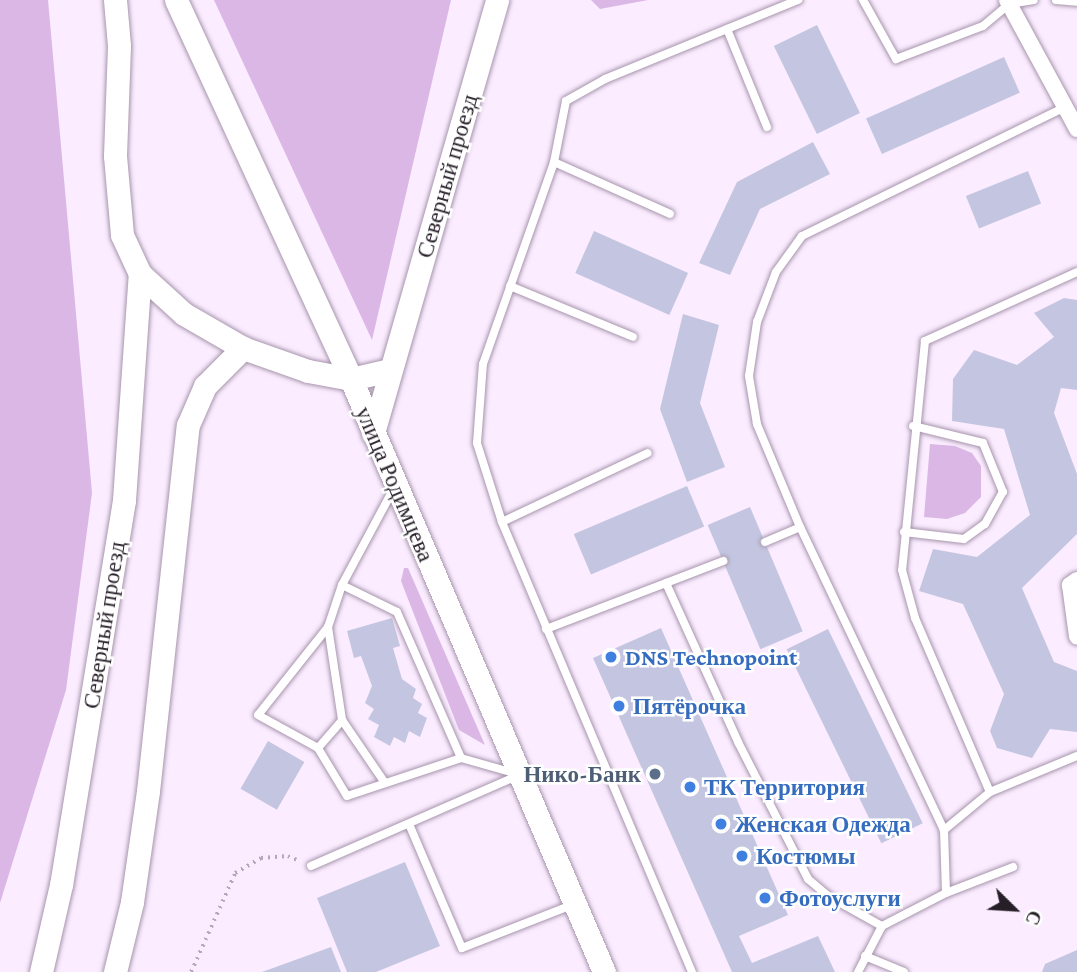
<!DOCTYPE html>
<html>
<head>
<meta charset="utf-8">
<style>
	body { margin:0 }
	#map { position:relative; width:1077px; height:972px; overflow:hidden; background:#fbecff; font-family:"Crimson Pro",serif }
	div>[style] { position:absolute }
	[style*='--x'] { left:calc(var(--x)*1px); top:calc(var(--y)*1px); width:calc(var(--w)*1px); rotate:calc(var(--a)*1deg) }
	.green>* { inset:0; background:#dbb7e6 }
	.building>* { inset:0; background:#c4c6e1; transform-origin:0 0 }
	.path>* { height:3.5px; margin-top:-1.75px; transform-origin:0; background:repeating-linear-gradient(90deg,#b5a9b8 0 2px,transparent 0 7px) }
	.roads { filter:drop-shadow(0 0 2px #a795ac) drop-shadow(0 0 2px #a795ac) }
	.lane>* { height:8px; margin:-4px; padding:0 4px; transform-origin:4px; border-radius:4px; background:#fff }
	.street>* { height:16px; margin:-8px; padding:0 8px; transform-origin:8px; border-radius:8px; background:#fff }
	.secondary>* { height:23px; margin:-11.5px; padding:0 11.5px; transform-origin:11.5px; border-radius:11.5px; background:#fff }
	.dots>* { width:19px; height:19px; translate:-50% -50%; box-sizing:border-box; border:4px solid #fff; border-radius:50% }
	span { translate:-50% -50%; white-space:nowrap; text-align:center; line-height:1.15; -webkit-text-stroke:5px #fff; paint-order:stroke }
	.street-label { font-size:23px; color:#261f28 }
	.shop-label { font-size:23px; color:#366cbe; font-weight:700 }
	.left { translate:0 -50%; text-align:left }
	.service-label { font-size:23px; color:#4e5e75; font-weight:700 }
	.right { translate:-100% -50%; text-align:right }
	.north { position:absolute; left:979px; top:874px; width:70px; height:70px; -webkit-text-stroke:5px #fff; paint-order:stroke; rotate:114deg; font-size:19px; font-weight:700; line-height:28px; text-align:center; color:#261f28 }
	.north::after { content:''; display:block; margin:auto; width:24px; height:32px; background:#261f28; clip-path:polygon(50% 0,100% 100%,50% 72%,0 100%) }
</style>
</head>
<body>
<div id="map">
	<div class="green">
		<i style="clip-path:polygon(0 0,48px 0,92px 493px,66px 690px,0 903px)"></i>
		<i style="clip-path:polygon(214px 0,451px 0,372px 340px)"></i>
		<i style="clip-path:polygon(591px 0,648px 0,600px 9px)"></i>
		<i style="clip-path:polygon(930px 444px,955px 446px,972px 453px,981px 466px,981px 497px,965px 513px,947px 519px,924px 517px)"></i>
		<i style="clip-path:polygon(404px 568px,408px 568px,485px 745px,459px 730px,401px 581px)"></i>
	</div>
	<div class="building">
		<i style="left:817px;top:25px;width:98px;height:48px;rotate:64deg"></i>
		<i style="left:1004px;top:57px;width:39px;height:151px;rotate:66deg"></i>
		<i style="clip-path:polygon(813px 142px,830px 174px,760px 209px,730px 275px,699px 263px,737px 182px)"></i>
		<i style="left:1028px;top:171px;width:35px;height:67px;rotate:68deg"></i>
		<i style="left:594px;top:231px;width:103px;height:46px;rotate:24deg"></i>
		<i style="clip-path:polygon(1064px 298px,1077px 300px,1077px 390px,1061px 388px,1054px 413px,1077px 474px,1077px 534px,1022px 588px,1054px 662px,1077px 671px,1077px 732px,1050px 729px,1032px 758px,997px 748px,990px 731px,1004px 694px,963px 604px,919px 591px,933px 549px,977px 557px,1030px 515px,1004px 429px,952px 421px,953px 379px,974px 350px,1017px 365px,1054px 337px,1034px 313px)"></i>
		<i style="clip-path:polygon(683px 314px,719px 325px,700px 403px,725px 467px,687px 482px,660px 409px)"></i>
		<i style="left:687px;top:486px;width:44px;height:123px;rotate:67deg"></i>
		<i style="left:750px;top:507px;width:135px;height:46px;rotate:67deg"></i>
		<i style="clip-path:polygon(392px 618px,400px 646px,393px 648px,402px 679px,416px 689px,413px 698px,422px 704px,418px 713px,427px 718px,420px 737px,409px 731px,405px 743px,394px 737px,390px 746px,374px 737px,379px 725px,368px 719px,374px 709px,365px 703px,372px 686px,361px 656px,354px 658px,347px 631px)"></i>
		<i style="clip-path:polygon(661px 628px,788px 915px,739px 936px,752px 963px,818px 936px,835px 972px,732px 972px,593px 658px)"></i>
		<i style="left:828px;top:629px;width:216px;height:46px;rotate:64deg"></i>
		<i style="left:268px;top:741px;width:42px;height:55px;rotate:30deg"></i>
		<i style="clip-path:polygon(405px 862px,440px 946px,376px 972px,347px 972px,317px 898px)"></i>
		<i style="clip-path:polygon(331px 947px,341px 972px,262px 972px)"></i>
		<i style="clip-path:polygon(1077px 950px,1077px 972px,1042px 972px,1045px 964px)"></i>
	</div>
	<div class="path">
		<i style="--x:191;--y:972;--w:108;--a:-66"></i>
		<i style="--x:235;--y:873;--w:30;--a:-30"></i>
		<i style="--x:261;--y:858;--w:27;--a:-4"></i>
		<i style="--x:288;--y:856;--w:12;--a:24"></i>
	</div>
	<div class="roads">
		<div class="lane">
			<i style="--x:863;--y:0;--w:68;--a:60.8"></i>
			<i style="--x:896;--y:59;--w:93;--a:-20.8"></i>
			<i style="--x:983;--y:26;--w:34;--a:-40"></i>
			<i style="--x:1009;--y:4;--w:25;--a:-9"></i>
			<i style="--x:1056;--y:0;--w:21;--a:5"></i>
			<i style="--x:727;--y:29;--w:106;--a:67.8"></i>
			<i style="--x:554;--y:162;--w:127;--a:24.1"></i>
			<i style="--x:1077;--y:272;--w:167;--a:155.6"></i>
			<i style="--x:925;--y:341;--w:230;--a:95.7"></i>
			<i style="--x:902;--y:570;--w:50;--a:74.8"></i>
			<i style="--x:915;--y:618;--w:189;--a:66.7"></i>
			<i style="--x:990;--y:792;--w:94;--a:-22.5"></i>
			<i style="--x:510;--y:286;--w:133;--a:22.5"></i>
			<i style="--x:394;--y:488;--w:110;--a:118.2"></i>
			<i style="--x:342;--y:585;--w:61;--a:26.1"></i>
			<i style="--x:397;--y:612;--w:159;--a:66.3"></i>
			<i style="--x:461;--y:758;--w:55;--a:15.8"></i>
			<i style="--x:502;--y:522;--w:161;--a:-25.3"></i>
			<i style="--x:904;--y:532;--w:60;--a:6.7"></i>
			<i style="--x:964;--y:539;--w:26;--a:-36"></i>
			<i style="--x:985;--y:524;--w:37;--a:-61"></i>
			<i style="--x:1003;--y:492;--w:53;--a:-112.2"></i>
			<i style="--x:983;--y:443;--w:72;--a:-166.3"></i>
			<i style="--x:765;--y:542;--w:38;--a:-23"></i>
			<i style="--x:666;--y:583;--w:175;--a:65.6"></i>
			<i style="--x:738;--y:742;--w:154;--a:62.9"></i>
			<i style="--x:808;--y:879;--w:26;--a:40"></i>
			<i style="--x:828;--y:896;--w:62;--a:29.1"></i>
			<i style="--x:342;--y:585;--w:44;--a:108.4"></i>
			<i style="--x:328;--y:627;--w:112;--a:128.5"></i>
			<i style="--x:258;--y:715;--w:68;--a:28.8"></i>
			<i style="--x:318;--y:748;--w:56;--a:58.9"></i>
			<i style="--x:347;--y:796;--w:120;--a:-18.4"></i>
			<i style="--x:328;--y:627;--w:94;--a:81.4"></i>
			<i style="--x:342;--y:720;--w:76;--a:55.7"></i>
			<i style="--x:546;--y:629;--w:190;--a:-21"></i>
			<i style="--x:318;--y:748;--w:37;--a:-49"></i>
			<i style="--x:990;--y:792;--w:60;--a:140.4"></i>
			<i style="--x:944;--y:830;--w:335;--a:-115.4"></i>
			<i style="--x:800;--y:527;--w:112;--a:-112.7"></i>
			<i style="--x:757;--y:424;--w:49;--a:-99.5"></i>
			<i style="--x:749;--y:376;--w:55;--a:-81.6"></i>
			<i style="--x:757;--y:322;--w:53;--a:-69.2"></i>
			<i style="--x:776;--y:272;--w:44;--a:-54.2"></i>
			<i style="--x:802;--y:236;--w:295;--a:-26.1"></i>
			<i style="--x:409;--y:824;--w:135;--a:66.9"></i>
			<i style="--x:462;--y:948;--w:118;--a:-21.4"></i>
			<i style="--x:311;--y:866;--w:225;--a:-23.6"></i>
			<i style="--x:946;--y:893;--w:72;--a:-21.2"></i>
			<i style="--x:865;--y:956;--w:42;--a:22.3"></i>
			<i style="--x:692;--y:972;--w:488;--a:-112.9"></i>
			<i style="--x:502;--y:522;--w:83;--a:-107.6"></i>
			<i style="--x:477;--y:443;--w:79;--a:-85.7"></i>
			<i style="--x:483;--y:364;--w:214;--a:-70.6"></i>
			<i style="--x:554;--y:162;--w:62;--a:-78.9"></i>
			<i style="--x:566;--y:101;--w:45;--a:-29.4"></i>
			<i style="--x:605;--y:79;--w:209;--a:-22.3"></i>
			<i style="--x:858;--y:972;--w:52;--a:-62.4"></i>
			<i style="--x:882;--y:926;--w:72;--a:-27.3"></i>
			<i style="--x:946;--y:893;--w:63;--a:-91.8"></i>
		</div>
		<div class="street">
			<i style="--x:1007;--y:0;--w:147;--a:61.5"></i>
			<i style="--x:1077;--y:580;--w:9;--a:144"></i>
			<i style="--x:1070;--y:585;--w:52;--a:82.3"></i>
		</div>
		<div class="secondary">
			<i style="--x:115;--y:0;--w:46;--a:85"></i>
			<i style="--x:119;--y:46;--w:110;--a:92.1"></i>
			<i style="--x:115;--y:156;--w:79;--a:84.9"></i>
			<i style="--x:122;--y:235;--w:43;--a:65.2"></i>
			<i style="--x:140;--y:274;--w:59;--a:42.3"></i>
			<i style="--x:184;--y:314;--w:68;--a:30"></i>
			<i style="--x:243;--y:348;--w:69;--a:19.5"></i>
			<i style="--x:308;--y:371;--w:44;--a:10.5"></i>
			<i style="--x:351;--y:379;--w:40;--a:-13"></i>
			<i style="--x:176;--y:0;--w:417;--a:65.2"></i>
			<i style="--x:351;--y:379;--w:645;--a:66.89"></i>
			<i style="--x:373;--y:433;--w:450;--a:-74"></i>
			<i style="--x:41;--y:972;--w:89;--a:-77.1"></i>
			<i style="--x:61;--y:885;--w:390;--a:-80.7"></i>
			<i style="--x:124;--y:500;--w:227;--a:-86"></i>
			<i style="--x:115;--y:972;--w:72;--a:-76.3"></i>
			<i style="--x:132;--y:902;--w:112;--a:-81.8"></i>
			<i style="--x:148;--y:791;--w:368;--a:-83.8"></i>
			<i style="--x:188;--y:425;--w:43;--a:-66.4"></i>
			<i style="--x:205;--y:386;--w:54;--a:-45"></i>
		</div>
	</div>
	<div class="dots">
		<i style="left:611px;top:657px;background:#3f7fe0"></i>
		<i style="left:619px;top:706px;background:#3f7fe0"></i>
		<i style="left:655px;top:774px;background:#5c6f8a"></i>
		<i style="left:690px;top:787px;background:#3f7fe0"></i>
		<i style="left:721px;top:824px;background:#3f7fe0"></i>
		<i style="left:742px;top:856px;background:#3f7fe0"></i>
		<i style="left:765px;top:898px;background:#3f7fe0"></i>
	</div>
	<div class="street-label">
		<span style="left:447px;top:176px;rotate:-74deg">Северный проезд</span>
		<span style="left:395px;top:484px;rotate:67deg">улица Родимцева</span>
		<span style="left:104px;top:625px;rotate:-81deg">Северный проезд</span>
	</div>
	<div class="shop-label">
		<span class="left" style="left:625px;top:657px">DNS Technopoint</span>
		<span class="left" style="left:633px;top:706px">Пятёрочка</span>
		<span class="left" style="left:704px;top:787px">ТК Территория</span>
		<span class="left" style="left:735px;top:824px">Женская Одежда</span>
		<span class="left" style="left:756px;top:856px">Костюмы</span>
		<span class="left" style="left:779px;top:898px">Фотоуслуги</span>
	</div>
	<div class="service-label">
		<span class="right" style="left:641px;top:774px">Нико-Банк</span>
	</div>
	<div class="north">С</div>
</div>
</body>
</html>
